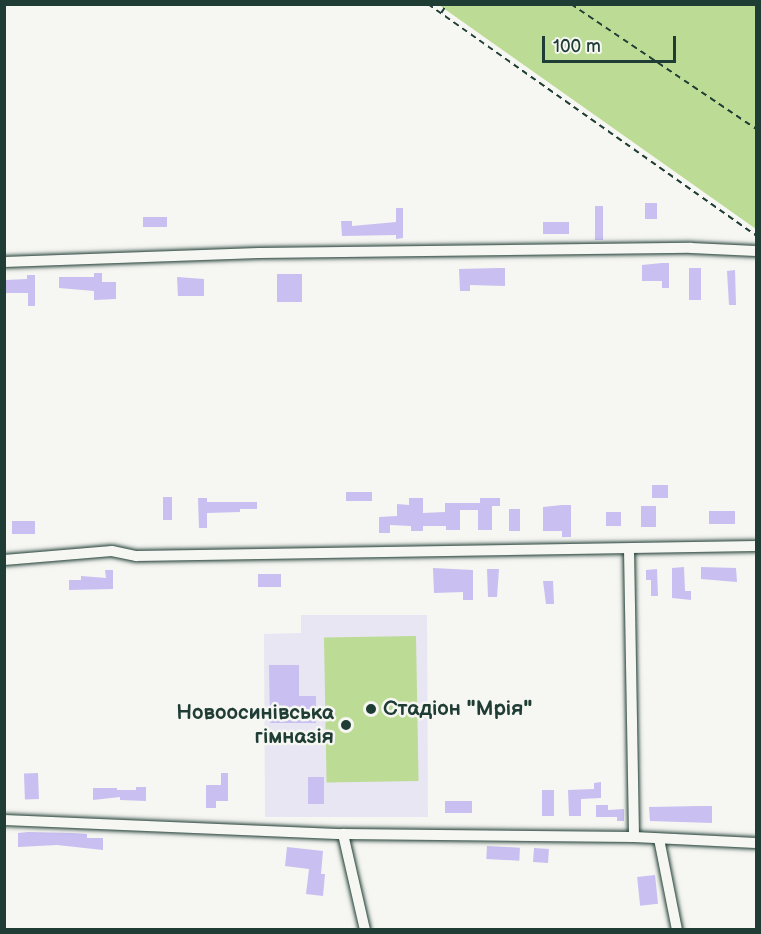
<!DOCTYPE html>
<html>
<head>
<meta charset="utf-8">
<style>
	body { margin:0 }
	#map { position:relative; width:761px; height:934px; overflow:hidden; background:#f6f6f2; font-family:"Balsamiq Sans",sans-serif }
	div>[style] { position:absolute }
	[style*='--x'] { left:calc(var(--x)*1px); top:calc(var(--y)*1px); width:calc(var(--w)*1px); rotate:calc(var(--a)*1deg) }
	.built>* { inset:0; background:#e8e6f2 }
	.green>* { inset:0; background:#bcdb94; transform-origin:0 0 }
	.building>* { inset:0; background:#c9bff1; transform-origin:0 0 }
	.path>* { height:1.5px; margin-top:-0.75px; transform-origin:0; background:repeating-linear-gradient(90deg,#1f3d34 0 6px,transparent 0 10.5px) }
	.roads { filter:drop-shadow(0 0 2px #1f3d34) drop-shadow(0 0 2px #1f3d34) }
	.street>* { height:10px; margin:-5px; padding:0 5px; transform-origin:5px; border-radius:5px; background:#f6f6f2 }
	.dots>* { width:16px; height:16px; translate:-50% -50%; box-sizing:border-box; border:3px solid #f6f6f2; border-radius:50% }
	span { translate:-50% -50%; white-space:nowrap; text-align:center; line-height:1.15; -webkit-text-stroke:5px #f6f6f2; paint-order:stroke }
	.poi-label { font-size:21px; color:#1f3d34; font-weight:700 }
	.left { translate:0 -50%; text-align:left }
	.right { translate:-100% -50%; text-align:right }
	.frame { position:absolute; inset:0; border:6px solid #1f3d34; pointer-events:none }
	.scale { position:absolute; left:542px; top:36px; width:134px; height:27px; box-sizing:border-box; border:3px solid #1f3d34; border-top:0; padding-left:8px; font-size:18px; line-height:21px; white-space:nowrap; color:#1f3d34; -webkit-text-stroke:4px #f6f6f2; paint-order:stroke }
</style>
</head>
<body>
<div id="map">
	<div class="built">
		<i style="clip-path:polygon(301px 615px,427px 615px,428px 817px,265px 817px,264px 634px,301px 633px)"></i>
	</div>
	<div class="green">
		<i style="clip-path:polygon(439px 5px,756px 5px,756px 229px)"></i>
		<i style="left:416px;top:636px;width:145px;height:92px;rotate:89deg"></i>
	</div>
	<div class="building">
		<i style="left:645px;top:203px;width:12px;height:16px"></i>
		<i style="left:595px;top:206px;width:8px;height:34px"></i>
		<i style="clip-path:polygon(396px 208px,403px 208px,403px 238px,396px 239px,396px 235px,342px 236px,341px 221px,352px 221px,352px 226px,396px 222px)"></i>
		<i style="left:143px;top:217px;width:24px;height:10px"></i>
		<i style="left:569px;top:222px;width:12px;height:26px;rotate:90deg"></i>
		<i style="clip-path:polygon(662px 263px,669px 263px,669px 288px,662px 288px,662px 281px,642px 281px,642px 265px)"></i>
		<i style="clip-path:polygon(498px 268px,505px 268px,505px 286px,470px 285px,470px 291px,460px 291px,459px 269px)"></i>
		<i style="left:689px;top:268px;width:12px;height:32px"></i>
		<i style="clip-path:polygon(735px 270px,736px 305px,729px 305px,727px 271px)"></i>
		<i style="clip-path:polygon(94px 273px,102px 273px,102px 282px,116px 282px,116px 299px,94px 300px,94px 291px,59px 288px,59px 277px,94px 277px)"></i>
		<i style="left:277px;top:274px;width:25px;height:28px"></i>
		<i style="clip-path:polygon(27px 275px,35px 275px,35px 306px,28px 306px,28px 293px,6px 293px,6px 280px,27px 279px)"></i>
		<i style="clip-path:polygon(177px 277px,204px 279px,204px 296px,178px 296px)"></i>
		<i style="left:652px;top:485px;width:16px;height:13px"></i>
		<i style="left:346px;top:492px;width:26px;height:9px"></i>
		<i style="left:163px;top:497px;width:9px;height:23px"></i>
		<i style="clip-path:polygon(198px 498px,207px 498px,207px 502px,257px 502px,257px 509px,240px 509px,240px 512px,207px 513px,207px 528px,199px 528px)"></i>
		<i style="clip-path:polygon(409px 498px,423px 498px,423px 513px,445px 512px,445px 503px,480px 503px,480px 498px,500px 498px,500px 506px,492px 506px,492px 530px,478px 530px,478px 510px,460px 510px,460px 530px,446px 530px,446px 526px,423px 526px,423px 531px,411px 531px,411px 526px,390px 525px,390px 533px,379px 533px,379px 517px,397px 516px,397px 504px,409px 505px)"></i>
		<i style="clip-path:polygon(562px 505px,571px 505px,571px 537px,562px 537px,562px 531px,543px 531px,543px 507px)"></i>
		<i style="left:656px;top:506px;width:21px;height:15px;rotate:90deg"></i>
		<i style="left:509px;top:509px;width:11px;height:22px"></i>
		<i style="left:735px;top:511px;width:13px;height:26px;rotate:90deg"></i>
		<i style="left:606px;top:512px;width:15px;height:14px"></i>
		<i style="left:35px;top:521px;width:13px;height:23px;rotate:90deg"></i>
		<i style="clip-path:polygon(684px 567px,685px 591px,691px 591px,691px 600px,672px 598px,672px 568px)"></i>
		<i style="clip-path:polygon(701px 567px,736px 568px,737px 582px,701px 579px)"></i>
		<i style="clip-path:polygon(433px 568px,473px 570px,473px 600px,463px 600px,463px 592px,434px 593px)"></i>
		<i style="clip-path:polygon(487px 569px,499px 569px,497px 597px,488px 597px)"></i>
		<i style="clip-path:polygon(657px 569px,658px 596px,651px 596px,651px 580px,646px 580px,646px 570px)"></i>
		<i style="clip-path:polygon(105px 570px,113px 570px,113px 589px,69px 590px,69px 580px,81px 580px,81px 576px,106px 578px)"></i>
		<i style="left:258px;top:574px;width:23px;height:13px"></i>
		<i style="clip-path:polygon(543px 581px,553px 581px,554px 604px,546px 604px)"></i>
		<i style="clip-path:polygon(269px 665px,299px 665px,299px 696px,316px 696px,316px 723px,270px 723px)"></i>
		<i style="left:38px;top:773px;width:26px;height:14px;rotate:88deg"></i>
		<i style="clip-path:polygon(221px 773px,228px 773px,228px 801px,216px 801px,216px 808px,206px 808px,206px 785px,221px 785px)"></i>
		<i style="left:308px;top:777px;width:16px;height:27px"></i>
		<i style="clip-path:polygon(601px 782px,601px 798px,581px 799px,581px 816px,569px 816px,568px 790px,594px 789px,594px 783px)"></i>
		<i style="clip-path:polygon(136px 787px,146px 787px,146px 801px,120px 800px,120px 797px,93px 800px,93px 788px,117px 788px,117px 790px,136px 790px)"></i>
		<i style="left:554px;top:790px;width:26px;height:12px;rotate:90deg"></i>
		<i style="left:445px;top:801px;width:27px;height:12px"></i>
		<i style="clip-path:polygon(596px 805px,608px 805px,608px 810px,624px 809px,624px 821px,617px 821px,617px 817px,596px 817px)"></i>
		<i style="clip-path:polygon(700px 806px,712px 806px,712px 823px,650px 821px,649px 807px)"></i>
		<i style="clip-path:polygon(28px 832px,73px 833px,87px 834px,87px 838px,103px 838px,103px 850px,57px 845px,18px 847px,18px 833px)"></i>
		<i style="left:487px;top:846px;width:33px;height:13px;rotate:3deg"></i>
		<i style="clip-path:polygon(287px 847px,323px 851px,321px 874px,325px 874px,323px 896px,306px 894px,309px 869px,285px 866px)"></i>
		<i style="left:534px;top:848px;width:15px;height:14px;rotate:4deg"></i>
		<i style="left:655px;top:875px;width:29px;height:18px;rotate:84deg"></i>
	</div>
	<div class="path">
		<i style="--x:428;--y:4;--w:401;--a:35.2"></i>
		<i style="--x:571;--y:4;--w:223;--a:34"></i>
		<i style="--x:441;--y:13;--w:11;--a:-56"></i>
	</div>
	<div class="roads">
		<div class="street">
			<i style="--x:4;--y:262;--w:255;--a:-2"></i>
			<i style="--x:259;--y:253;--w:432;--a:-0.7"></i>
			<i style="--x:691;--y:248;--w:65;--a:2.6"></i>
			<i style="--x:629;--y:549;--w:288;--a:89"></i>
			<i style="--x:4;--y:560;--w:108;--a:-4.8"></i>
			<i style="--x:112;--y:551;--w:25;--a:12"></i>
			<i style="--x:136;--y:556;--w:620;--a:-0.92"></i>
			<i style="--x:4;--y:820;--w:339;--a:2.4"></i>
			<i style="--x:343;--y:834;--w:291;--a:0.6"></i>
			<i style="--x:634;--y:837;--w:122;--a:2.8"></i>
			<i style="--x:343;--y:834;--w:98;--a:77.1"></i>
			<i style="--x:659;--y:839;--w:93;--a:78.8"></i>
		</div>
	</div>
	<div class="dots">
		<i style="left:371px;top:709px;background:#1f3d34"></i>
		<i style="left:346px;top:725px;background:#1f3d34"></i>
	</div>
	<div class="poi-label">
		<span class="left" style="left:383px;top:709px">Стадіон "Мрія"</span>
		<span class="right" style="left:334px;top:725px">Новоосинівська<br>гімназія</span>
	</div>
	<div class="frame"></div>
	<div class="scale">100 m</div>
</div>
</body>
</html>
